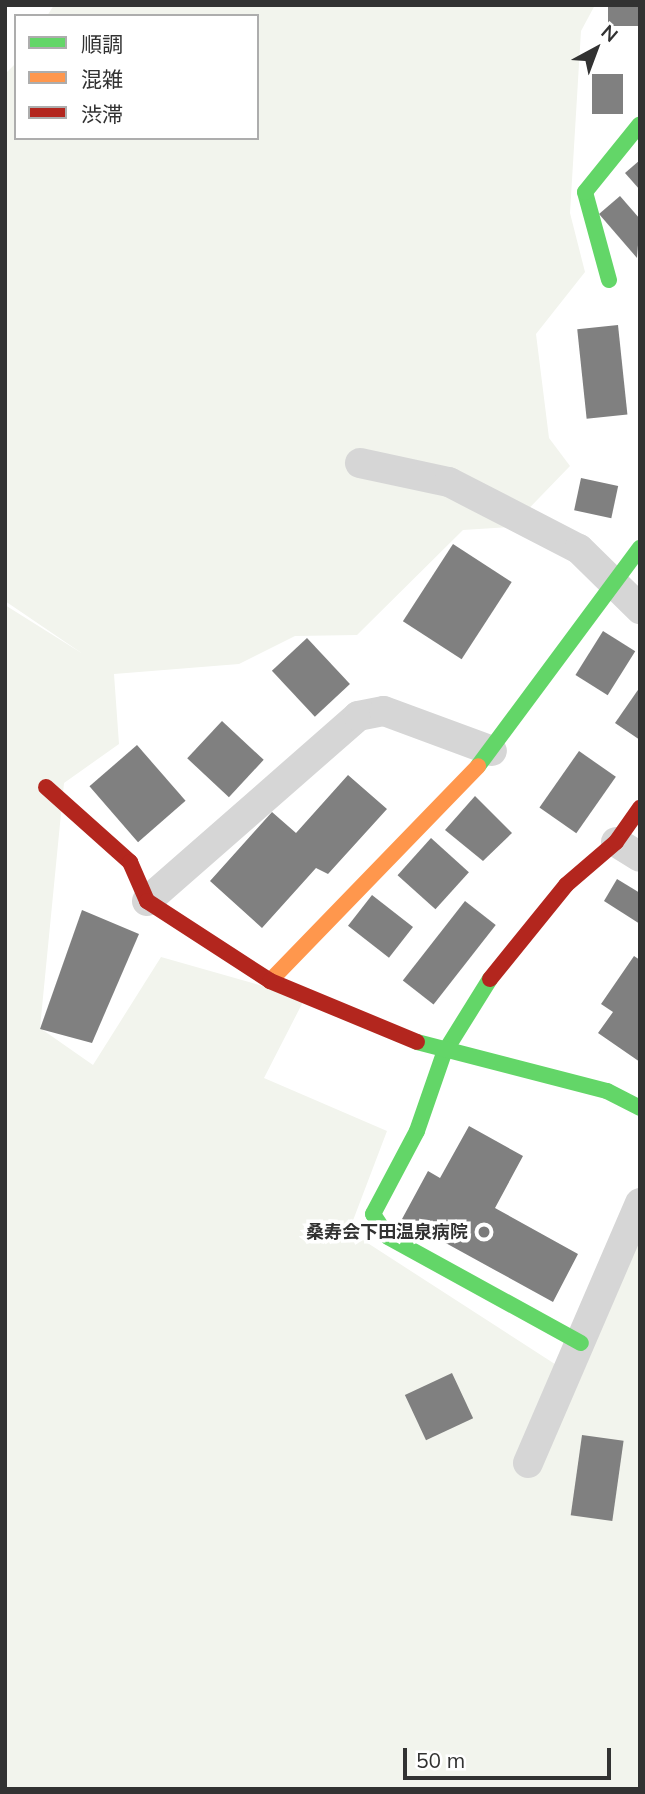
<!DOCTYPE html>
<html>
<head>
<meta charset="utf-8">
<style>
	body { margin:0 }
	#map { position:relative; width:645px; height:1794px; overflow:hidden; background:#fff; font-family:Mulish,"Noto Sans JP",sans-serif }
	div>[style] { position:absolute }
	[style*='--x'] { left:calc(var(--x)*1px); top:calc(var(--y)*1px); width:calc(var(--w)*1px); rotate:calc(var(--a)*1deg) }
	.green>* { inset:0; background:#f2f4ed }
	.building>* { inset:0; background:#808080; transform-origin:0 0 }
	.street>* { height:30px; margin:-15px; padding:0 15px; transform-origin:15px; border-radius:15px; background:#d6d6d6 }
	.fast>* { height:16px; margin:-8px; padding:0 8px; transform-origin:8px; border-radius:8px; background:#63d668 }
	.slow>* { height:16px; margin:-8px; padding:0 8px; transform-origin:8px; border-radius:8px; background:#ff974d }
	.jam>* { height:16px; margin:-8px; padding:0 8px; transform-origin:8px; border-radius:8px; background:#b3261e }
	.dots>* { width:19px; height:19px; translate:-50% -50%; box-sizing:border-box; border:4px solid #fff; border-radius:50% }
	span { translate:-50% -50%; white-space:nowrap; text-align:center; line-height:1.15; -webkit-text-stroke:7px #fff; paint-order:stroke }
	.poi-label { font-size:18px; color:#323232; font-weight:700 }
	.right { translate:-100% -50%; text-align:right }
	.frame { position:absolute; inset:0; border:7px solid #323232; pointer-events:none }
	.legend { position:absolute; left:14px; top:14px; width:245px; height:126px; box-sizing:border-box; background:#fff; border:2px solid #adadad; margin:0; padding:9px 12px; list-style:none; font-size:21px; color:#323232 }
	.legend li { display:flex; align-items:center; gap:14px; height:35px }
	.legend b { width:35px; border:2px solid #adadad }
	.north { position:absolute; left:561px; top:14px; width:70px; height:70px; -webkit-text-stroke:5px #fff; paint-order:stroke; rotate:41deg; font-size:19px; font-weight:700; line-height:28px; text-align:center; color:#323232 }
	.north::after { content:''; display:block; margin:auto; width:24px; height:32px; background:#323232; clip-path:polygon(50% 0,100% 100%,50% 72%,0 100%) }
	.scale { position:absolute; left:403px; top:1748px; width:208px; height:32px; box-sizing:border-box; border:4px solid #323232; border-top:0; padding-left:9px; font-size:21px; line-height:24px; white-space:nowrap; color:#323232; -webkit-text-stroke:5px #fff; paint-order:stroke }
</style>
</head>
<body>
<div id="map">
	<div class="green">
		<i style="clip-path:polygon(54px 5px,595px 5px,581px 31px,570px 213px,585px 272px,536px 334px,549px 438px,570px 466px,511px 527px,463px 530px,357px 635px,295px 636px,239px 664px,114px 674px,119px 744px,64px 783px,40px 1028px,93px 1065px,161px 957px,305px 998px,264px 1078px,387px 1131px,349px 1231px,561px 1368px,640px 1224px,640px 1789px,5px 1789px,5px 605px,83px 654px,5px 601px,5px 74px,16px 63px,16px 138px,257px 138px,257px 16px,47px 16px)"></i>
	</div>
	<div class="building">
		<i style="left:608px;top:5px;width:32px;height:21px"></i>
		<i style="left:592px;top:74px;width:31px;height:40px"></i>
		<i style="clip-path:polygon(640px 160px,640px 190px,625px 173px)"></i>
		<i style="clip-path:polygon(620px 196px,640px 219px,637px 258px,599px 214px)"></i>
		<i style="left:618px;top:325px;width:90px;height:41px;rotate:84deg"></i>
		<i style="left:581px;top:478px;width:38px;height:33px;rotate:12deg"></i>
		<i style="left:453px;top:544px;width:70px;height:92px;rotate:33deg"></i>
		<i style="left:603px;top:631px;width:38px;height:52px;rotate:32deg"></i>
		<i style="left:307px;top:638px;width:63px;height:48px;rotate:47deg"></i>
		<i style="clip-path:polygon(640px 687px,640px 740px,615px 723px)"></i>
		<i style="left:222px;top:721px;width:57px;height:51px;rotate:43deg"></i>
		<i style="left:137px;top:745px;width:74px;height:63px;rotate:49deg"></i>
		<i style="left:579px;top:751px;width:45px;height:69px;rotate:35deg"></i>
		<i style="clip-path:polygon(348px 775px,387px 809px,328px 874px,316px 868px,262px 928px,210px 881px,272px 812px,296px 833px)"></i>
		<i style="clip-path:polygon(475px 796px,512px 833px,483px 861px,445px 830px)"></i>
		<i style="left:431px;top:838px;width:51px;height:50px;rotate:42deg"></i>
		<i style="clip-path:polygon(617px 879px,640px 893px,640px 924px,604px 901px)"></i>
		<i style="left:372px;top:895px;width:52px;height:39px;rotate:38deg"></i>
		<i style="left:465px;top:901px;width:39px;height:101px;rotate:38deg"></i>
		<i style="clip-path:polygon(82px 910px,139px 934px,92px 1043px,40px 1029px)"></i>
		<i style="clip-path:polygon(634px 956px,640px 960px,640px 1062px,598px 1033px,613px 1012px,601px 1004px)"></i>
		<i style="clip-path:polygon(469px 1126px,523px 1156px,495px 1208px,578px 1254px,553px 1302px,402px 1219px,428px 1171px,440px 1178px)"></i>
		<i style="left:452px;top:1373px;width:50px;height:52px;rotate:65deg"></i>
		<i style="left:582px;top:1435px;width:42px;height:81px;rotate:8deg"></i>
	</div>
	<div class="street">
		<i style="--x:360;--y:463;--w:91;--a:12.1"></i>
		<i style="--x:449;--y:482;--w:146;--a:27.3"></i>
		<i style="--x:579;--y:549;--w:86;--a:44.5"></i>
		<i style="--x:616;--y:842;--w:28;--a:32"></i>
		<i style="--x:147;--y:901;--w:281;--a:-41.2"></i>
		<i style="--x:358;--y:716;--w:26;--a:-11"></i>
		<i style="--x:384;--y:711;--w:115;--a:20.3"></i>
		<i style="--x:528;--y:1463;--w:283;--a:-66.7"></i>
	</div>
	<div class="fast">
		<i style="--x:609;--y:280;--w:91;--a:-105.3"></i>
		<i style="--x:585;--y:192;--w:87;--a:-51"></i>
		<i style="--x:478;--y:766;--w:272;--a:-53.4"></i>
		<i style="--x:490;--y:979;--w:87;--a:121.9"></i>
		<i style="--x:444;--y:1053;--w:83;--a:109.1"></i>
		<i style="--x:417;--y:1131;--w:94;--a:117.9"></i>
		<i style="--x:373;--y:1214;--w:27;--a:57"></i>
		<i style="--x:388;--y:1237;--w:220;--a:28.8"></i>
		<i style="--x:417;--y:1042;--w:196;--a:14.5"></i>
		<i style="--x:607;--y:1091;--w:37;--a:27"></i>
	</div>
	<div class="slow">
		<i style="--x:270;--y:981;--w:299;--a:-45.9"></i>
	</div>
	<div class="jam">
		<i style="--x:46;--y:787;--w:113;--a:41.8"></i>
		<i style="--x:130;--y:862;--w:43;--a:66.4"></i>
		<i style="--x:147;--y:901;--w:147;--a:33"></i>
		<i style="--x:270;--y:981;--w:159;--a:22.5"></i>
		<i style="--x:490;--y:979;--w:121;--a:-51"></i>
		<i style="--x:566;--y:885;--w:66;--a:-40.7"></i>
		<i style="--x:616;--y:842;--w:42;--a:-54.8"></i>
	</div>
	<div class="dots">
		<i style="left:484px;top:1232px;background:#7a7a7a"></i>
	</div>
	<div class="poi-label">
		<span class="right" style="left:468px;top:1232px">桑寿会下田温泉病院</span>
	</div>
	<div class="frame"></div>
	<ul class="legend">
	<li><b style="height:9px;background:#63d668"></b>順調</li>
	<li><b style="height:9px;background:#ff974d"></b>混雑</li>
	<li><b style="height:9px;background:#b3261e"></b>渋滞</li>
	</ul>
	<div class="north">N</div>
	<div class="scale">50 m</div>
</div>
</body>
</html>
